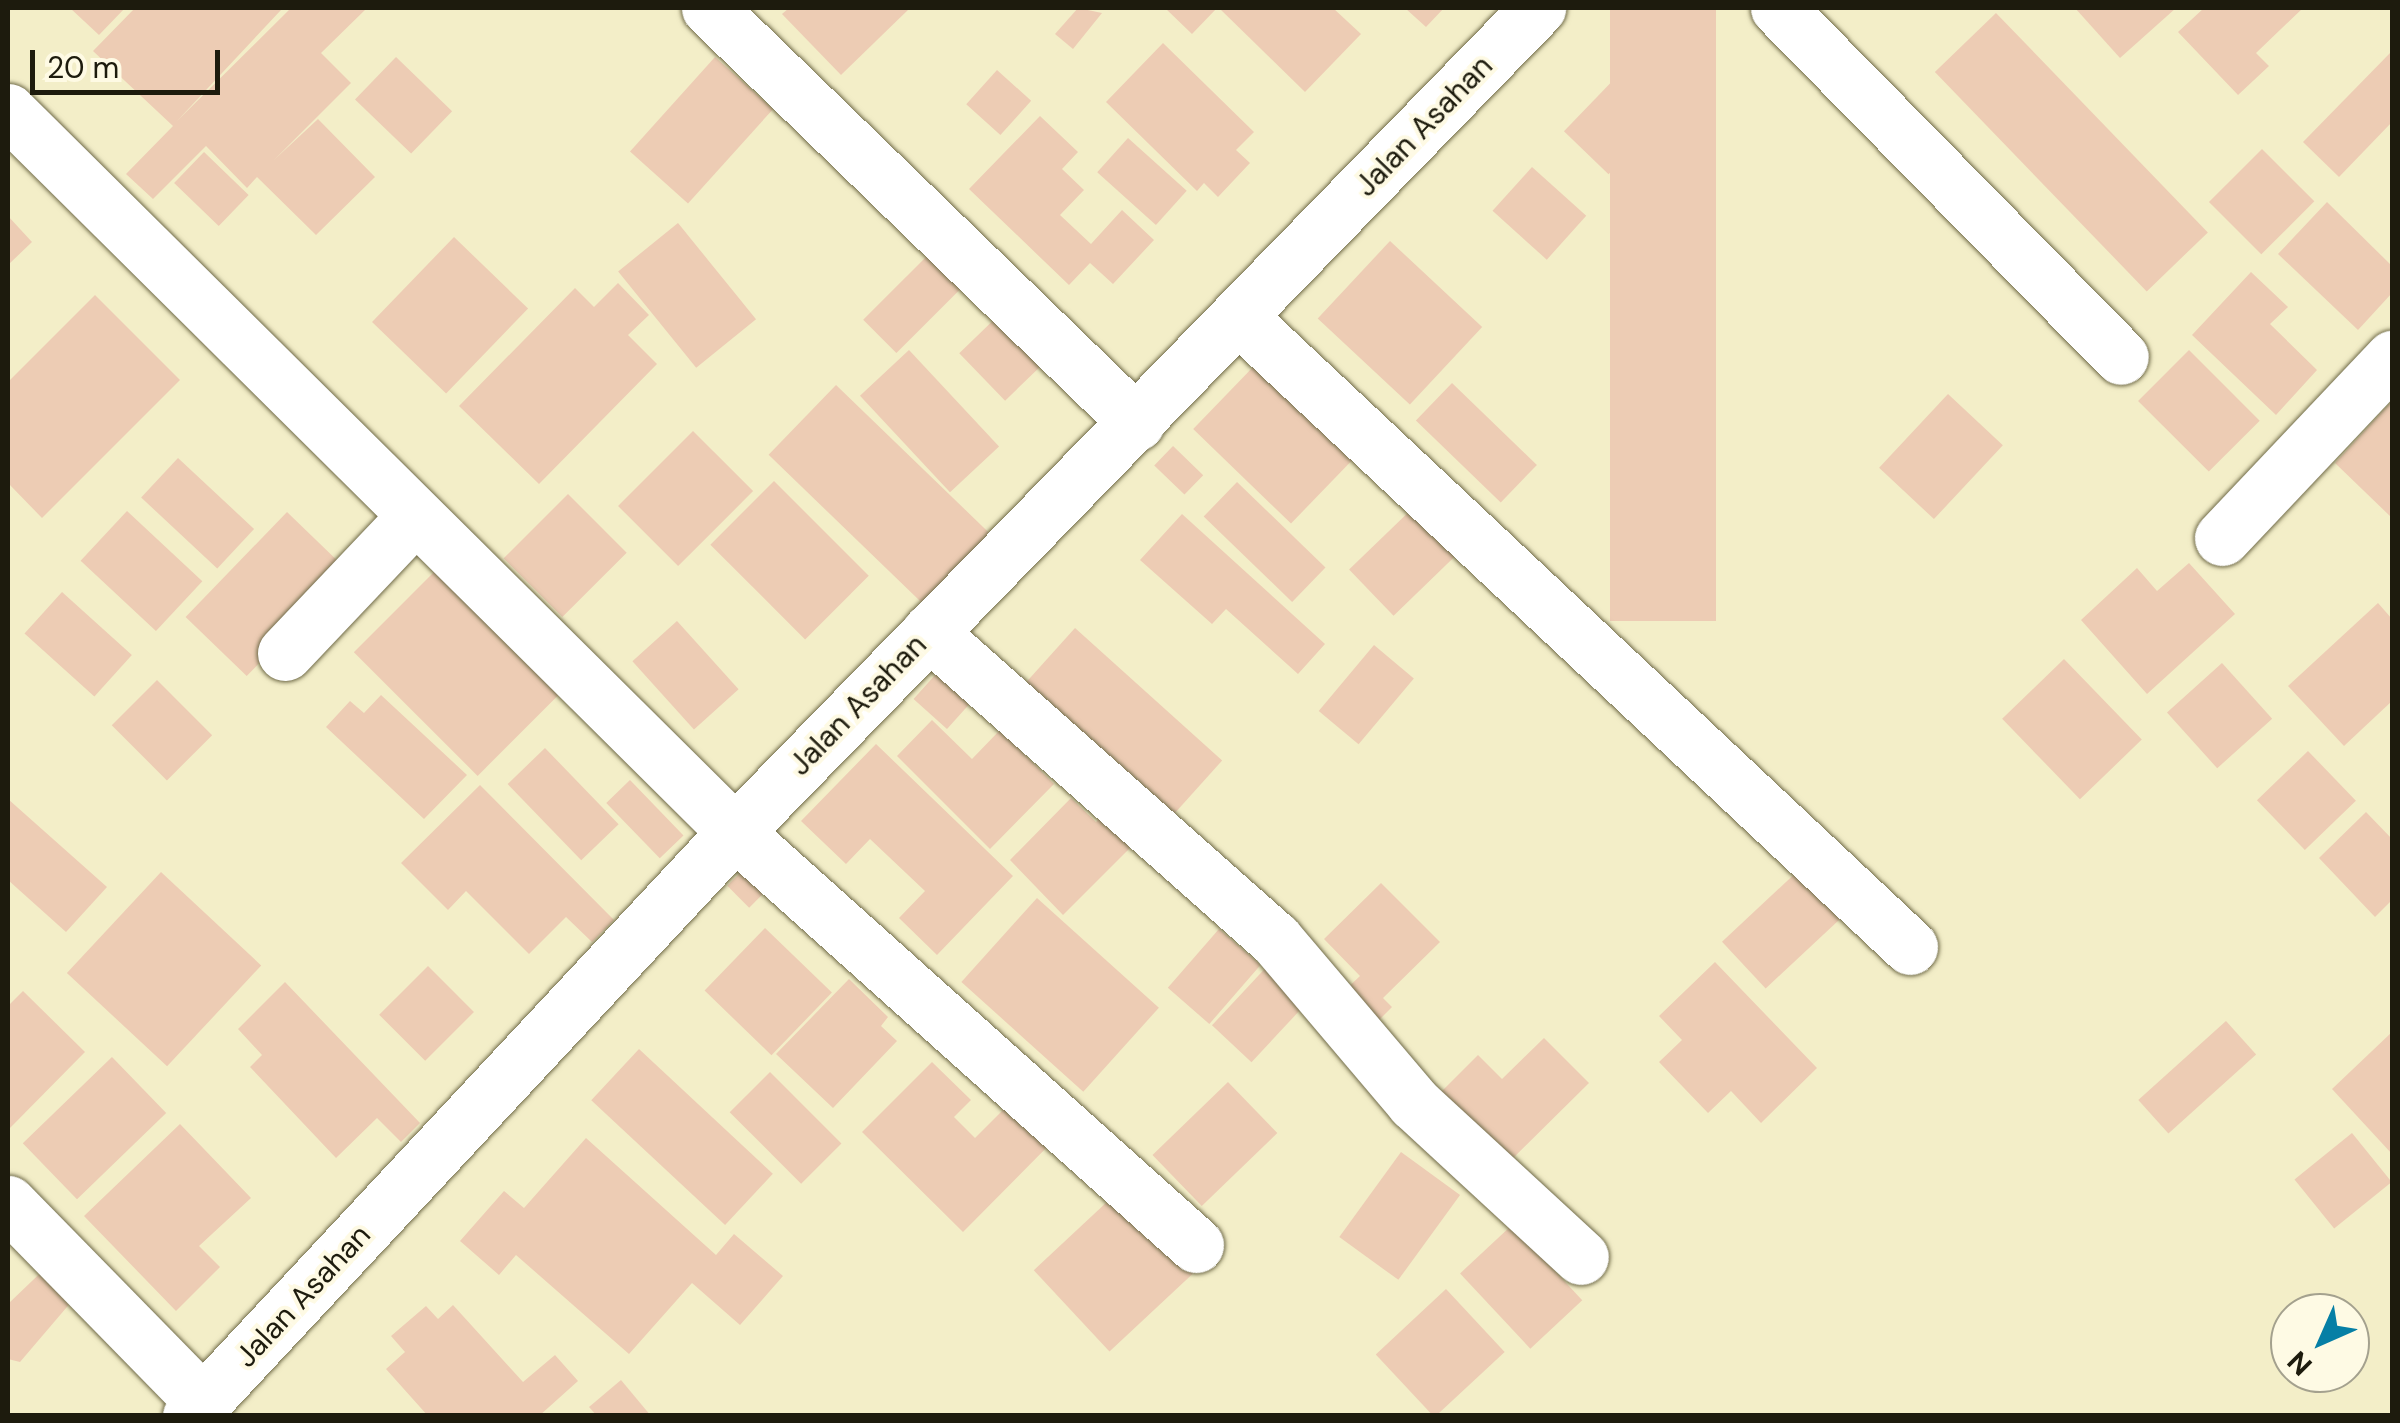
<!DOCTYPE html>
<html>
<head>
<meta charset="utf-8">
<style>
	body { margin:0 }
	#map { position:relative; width:2400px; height:1423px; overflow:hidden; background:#f3eec8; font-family:"DM Sans",sans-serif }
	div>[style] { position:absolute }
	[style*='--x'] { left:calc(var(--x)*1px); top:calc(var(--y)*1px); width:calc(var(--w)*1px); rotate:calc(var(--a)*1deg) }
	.building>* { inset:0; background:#edccb4; transform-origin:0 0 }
	.roads { filter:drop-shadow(0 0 2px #706b49) drop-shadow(0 0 2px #706b49) }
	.street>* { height:55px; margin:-27.5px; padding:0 27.5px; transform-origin:27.5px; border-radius:27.5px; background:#fff }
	span { translate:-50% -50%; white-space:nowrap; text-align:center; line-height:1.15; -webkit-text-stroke:8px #fefae4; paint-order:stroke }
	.street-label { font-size:30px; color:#1d1b0d }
	.frame { position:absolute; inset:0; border:10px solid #1d1b0d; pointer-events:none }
	.north { position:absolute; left:2270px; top:1293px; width:100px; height:100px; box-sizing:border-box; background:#fefae4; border:2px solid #a4a18e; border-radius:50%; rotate:225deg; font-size:28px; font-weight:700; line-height:40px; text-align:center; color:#1d1b0d }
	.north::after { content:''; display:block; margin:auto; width:35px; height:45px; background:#067fa5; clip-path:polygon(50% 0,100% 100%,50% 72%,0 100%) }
	.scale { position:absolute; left:30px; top:50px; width:190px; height:45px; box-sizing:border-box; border:5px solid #1d1b0d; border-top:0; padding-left:12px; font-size:30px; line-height:35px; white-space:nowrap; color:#1d1b0d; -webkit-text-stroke:8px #fefae4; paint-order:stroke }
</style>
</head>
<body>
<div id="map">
	<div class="building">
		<i style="clip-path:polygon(70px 8px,125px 8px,99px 35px)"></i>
		<i style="clip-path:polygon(135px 8px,281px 10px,177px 121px,291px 8px,367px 8px,321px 53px,351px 83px,274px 160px,318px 119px,375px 177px,316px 235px,257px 177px,247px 188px,206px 146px,153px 199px,126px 174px,173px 126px,93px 51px)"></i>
		<i style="clip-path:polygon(789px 8px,910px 8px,841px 75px,782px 14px)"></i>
		<i style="clip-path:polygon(1078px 8px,1102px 13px,1073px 49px,1055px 34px)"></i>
		<i style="clip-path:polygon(1165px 8px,1217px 8px,1192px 34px)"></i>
		<i style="clip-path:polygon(1219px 8px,1333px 8px,1361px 34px,1305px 92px)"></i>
		<i style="clip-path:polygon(1405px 8px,1444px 8px,1426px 27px)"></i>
		<i style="left:1610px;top:8px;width:106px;height:613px"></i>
		<i style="clip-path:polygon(2075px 8px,2176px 8px,2120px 58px)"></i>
		<i style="clip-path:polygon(2204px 8px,2303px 8px,2256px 53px,2269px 66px,2238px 95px,2178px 32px)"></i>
		<i style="left:1996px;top:13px;width:305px;height:85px;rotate:46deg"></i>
		<i style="clip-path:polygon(1163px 43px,1254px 132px,1236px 150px,1250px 163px,1218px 197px,1204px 183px,1197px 191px,1106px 102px)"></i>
		<i style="clip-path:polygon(2392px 51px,2392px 122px,2339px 177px,2303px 142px)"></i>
		<i style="left:396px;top:57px;width:78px;height:59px;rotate:44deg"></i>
		<i style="left:715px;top:57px;width:78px;height:127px;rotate:42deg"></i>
		<i style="left:997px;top:70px;width:46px;height:46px;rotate:42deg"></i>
		<i style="left:1623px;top:70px;width:62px;height:85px;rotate:44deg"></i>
		<i style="clip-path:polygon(1040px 116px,1078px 152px,1062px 169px,1084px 190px,1060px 215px,1091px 244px,1122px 210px,1154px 240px,1113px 284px,1090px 263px,1069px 285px,969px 189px)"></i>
		<i style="left:1128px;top:138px;width:79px;height:46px;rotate:42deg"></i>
		<i style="left:2262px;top:149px;width:74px;height:75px;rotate:45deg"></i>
		<i style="left:204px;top:152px;width:62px;height:43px;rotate:44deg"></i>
		<i style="left:1532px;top:167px;width:73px;height:59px;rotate:42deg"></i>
		<i style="clip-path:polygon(2327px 202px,2392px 266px,2392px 293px,2358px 330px,2278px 254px)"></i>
		<i style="clip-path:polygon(8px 216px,32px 242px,8px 265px)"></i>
		<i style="left:678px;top:223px;width:124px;height:77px;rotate:51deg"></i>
		<i style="left:454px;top:237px;width:103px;height:118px;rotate:44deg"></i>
		<i style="left:1390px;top:241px;width:126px;height:106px;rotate:43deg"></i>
		<i style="left:936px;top:247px;width:47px;height:103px;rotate:45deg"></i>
		<i style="clip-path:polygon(2251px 272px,2288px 307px,2270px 324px,2317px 370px,2276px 415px,2192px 335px)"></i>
		<i style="clip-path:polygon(618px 283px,649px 315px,628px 335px,657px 364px,539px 484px,459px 406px,575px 288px,594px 307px)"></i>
		<i style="clip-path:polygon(95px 295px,180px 380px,42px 518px,8px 483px,8px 382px)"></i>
		<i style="left:1006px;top:308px;width:66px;height:65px;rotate:46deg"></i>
		<i style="left:909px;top:350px;width:132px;height:67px;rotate:47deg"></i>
		<i style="left:2189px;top:350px;width:100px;height:72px;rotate:45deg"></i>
		<i style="left:1255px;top:365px;width:136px;height:89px;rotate:44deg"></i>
		<i style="left:1452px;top:383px;width:118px;height:52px;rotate:44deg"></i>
		<i style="left:836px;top:385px;width:217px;height:97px;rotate:44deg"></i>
		<i style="left:1948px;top:394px;width:75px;height:101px;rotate:43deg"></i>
		<i style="clip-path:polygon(2392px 401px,2392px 518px,2335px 463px)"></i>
		<i style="left:693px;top:431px;width:85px;height:106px;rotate:45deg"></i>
		<i style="left:1173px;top:446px;width:42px;height:27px;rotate:44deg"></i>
		<i style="left:178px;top:458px;width:104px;height:54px;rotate:43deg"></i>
		<i style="left:774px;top:481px;width:134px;height:90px;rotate:45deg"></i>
		<i style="left:1237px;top:482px;width:123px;height:48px;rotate:44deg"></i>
		<i style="left:568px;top:494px;width:83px;height:91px;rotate:45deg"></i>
		<i style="left:1416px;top:505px;width:64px;height:93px;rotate:46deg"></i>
		<i style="left:127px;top:511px;width:103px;height:68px;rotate:43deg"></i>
		<i style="left:287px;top:512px;width:85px;height:146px;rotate:44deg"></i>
		<i style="clip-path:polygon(1182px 514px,1325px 644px,1298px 674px,1226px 609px,1212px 624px,1140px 560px)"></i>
		<i style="clip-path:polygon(2189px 563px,2235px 614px,2147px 694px,2081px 620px,2137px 568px,2157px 591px)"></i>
		<i style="left:438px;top:568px;width:175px;height:119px;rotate:45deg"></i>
		<i style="left:62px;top:592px;width:94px;height:56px;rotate:42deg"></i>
		<i style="clip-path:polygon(2378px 603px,2392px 619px,2392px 701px,2344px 746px,2288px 686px)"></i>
		<i style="left:677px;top:621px;width:92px;height:60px;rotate:48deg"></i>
		<i style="left:1075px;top:628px;width:198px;height:79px;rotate:42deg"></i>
		<i style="left:1374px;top:645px;width:52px;height:86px;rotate:40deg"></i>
		<i style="left:2064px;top:659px;width:112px;height:86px;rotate:46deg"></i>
		<i style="left:2222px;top:663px;width:75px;height:74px;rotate:48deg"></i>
		<i style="left:945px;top:664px;width:45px;height:47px;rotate:42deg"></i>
		<i style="left:157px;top:680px;width:78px;height:64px;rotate:45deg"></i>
		<i style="clip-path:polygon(381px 695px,467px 775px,424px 819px,326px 727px,350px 701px,364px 713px)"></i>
		<i style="clip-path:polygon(932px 720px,972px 759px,1000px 730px,1054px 784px,990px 849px,897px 756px)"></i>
		<i style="clip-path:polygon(876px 744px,1013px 876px,937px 955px,899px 918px,925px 891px,870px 839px,846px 864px,801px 821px)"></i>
		<i style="left:545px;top:748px;width:106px;height:52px;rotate:46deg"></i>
		<i style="left:2308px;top:751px;width:69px;height:71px;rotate:46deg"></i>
		<i style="left:630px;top:780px;width:77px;height:33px;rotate:46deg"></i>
		<i style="clip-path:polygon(480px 785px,614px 920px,592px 942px,566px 917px,529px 954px,466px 891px,448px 910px,401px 863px)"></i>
		<i style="clip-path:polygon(1071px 798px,1096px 822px,1112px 806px,1142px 836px,1063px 915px,1010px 860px)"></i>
		<i style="clip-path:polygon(8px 799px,107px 887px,66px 932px,8px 880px)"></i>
		<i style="clip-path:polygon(2366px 812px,2392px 839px,2392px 900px,2375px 917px,2319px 858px)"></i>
		<i style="left:752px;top:861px;width:31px;height:35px;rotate:45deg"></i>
		<i style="left:1801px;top:868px;width:64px;height:108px;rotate:47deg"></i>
		<i style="left:161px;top:872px;width:137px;height:138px;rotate:43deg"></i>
		<i style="clip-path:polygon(1381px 883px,1440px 942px,1383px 998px,1392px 1007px,1374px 1025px,1343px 992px,1360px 976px,1324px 939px)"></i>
		<i style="left:1037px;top:898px;width:164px;height:113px;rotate:42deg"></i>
		<i style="left:765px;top:928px;width:93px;height:87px;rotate:44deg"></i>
		<i style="left:1219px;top:929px;width:55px;height:78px;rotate:41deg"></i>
		<i style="left:1272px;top:961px;width:54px;height:88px;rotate:43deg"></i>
		<i style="clip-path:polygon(1715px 962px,1817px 1068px,1761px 1123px,1731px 1091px,1708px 1113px,1659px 1062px,1682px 1040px,1659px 1016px)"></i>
		<i style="left:428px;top:966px;width:65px;height:69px;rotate:45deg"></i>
		<i style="clip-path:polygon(849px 979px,888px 1017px,881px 1026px,897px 1041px,833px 1108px,776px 1054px)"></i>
		<i style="clip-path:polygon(285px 982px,420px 1123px,401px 1142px,377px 1118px,336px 1158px,250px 1067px,262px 1055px,238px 1029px)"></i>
		<i style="clip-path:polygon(23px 991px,85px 1052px,8px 1130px,8px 1006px)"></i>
		<i style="left:2226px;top:1021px;width:45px;height:118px;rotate:48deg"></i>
		<i style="clip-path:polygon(2392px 1032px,2392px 1154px,2332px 1089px)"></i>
		<i style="clip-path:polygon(1544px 1038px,1589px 1083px,1504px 1167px,1436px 1097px,1478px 1055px,1502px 1079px)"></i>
		<i style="left:639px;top:1049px;width:183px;height:70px;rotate:43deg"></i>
		<i style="left:112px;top:1057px;width:78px;height:124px;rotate:46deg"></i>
		<i style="clip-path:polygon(932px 1062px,971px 1100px,954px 1117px,975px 1138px,1018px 1095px,1058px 1136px,963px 1232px,862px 1132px)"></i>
		<i style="left:770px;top:1072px;width:101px;height:57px;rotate:45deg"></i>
		<i style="left:1228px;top:1082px;width:71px;height:105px;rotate:46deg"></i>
		<i style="clip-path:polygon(180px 1124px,251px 1198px,199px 1246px,220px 1267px,176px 1311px,84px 1216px)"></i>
		<i style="left:2352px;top:1133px;width:63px;height:74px;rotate:51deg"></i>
		<i style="clip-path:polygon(586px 1138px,716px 1255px,734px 1234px,783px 1276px,740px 1325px,692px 1283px,629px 1354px,516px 1255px,499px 1275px,460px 1241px,504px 1191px,524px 1208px)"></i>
		<i style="left:1401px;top:1152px;width:73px;height:105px;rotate:36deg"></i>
		<i style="left:1123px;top:1187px;width:111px;height:122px;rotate:47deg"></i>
		<i style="left:1512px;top:1225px;width:103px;height:71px;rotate:47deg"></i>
		<i style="clip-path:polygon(57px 1257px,84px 1287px,20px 1362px,8px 1359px,8px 1304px)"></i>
		<i style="left:1446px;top:1289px;width:86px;height:96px;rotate:47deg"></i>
		<i style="clip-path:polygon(453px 1305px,523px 1382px,555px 1355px,578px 1381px,539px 1416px,428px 1416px,386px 1369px,405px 1352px,391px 1336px,426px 1306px,438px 1319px)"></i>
		<i style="clip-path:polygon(621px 1380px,651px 1416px,597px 1416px,589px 1407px)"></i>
	</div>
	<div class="roads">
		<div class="street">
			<i style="--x:709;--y:8;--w:596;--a:44.12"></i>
			<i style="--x:1778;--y:8;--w:489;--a:45.5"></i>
			<i style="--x:8;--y:111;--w:1024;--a:44.76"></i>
			<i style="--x:735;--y:832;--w:619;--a:41.86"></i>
			<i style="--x:1240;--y:318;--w:919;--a:43.19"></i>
			<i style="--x:2222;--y:538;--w:248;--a:-46.6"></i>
			<i style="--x:929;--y:632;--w:463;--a:41.6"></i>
			<i style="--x:1275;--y:939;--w:215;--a:49.7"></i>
			<i style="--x:1414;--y:1103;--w:227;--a:42.7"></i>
			<i style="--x:285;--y:653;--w:189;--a:-46.5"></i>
			<i style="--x:8;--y:1203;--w:279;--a:45.6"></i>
			<i style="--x:190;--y:1416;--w:799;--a:-46.98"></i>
			<i style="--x:735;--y:832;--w:1151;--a:-45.74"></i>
		</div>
	</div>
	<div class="street-label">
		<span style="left:1424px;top:126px;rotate:-46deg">Jalan Asahan</span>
		<span style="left:858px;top:705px;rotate:-46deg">Jalan Asahan</span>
		<span style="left:303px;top:1296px;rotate:-47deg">Jalan Asahan</span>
	</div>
	<div class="frame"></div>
	<div class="north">N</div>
	<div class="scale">20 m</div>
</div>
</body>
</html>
